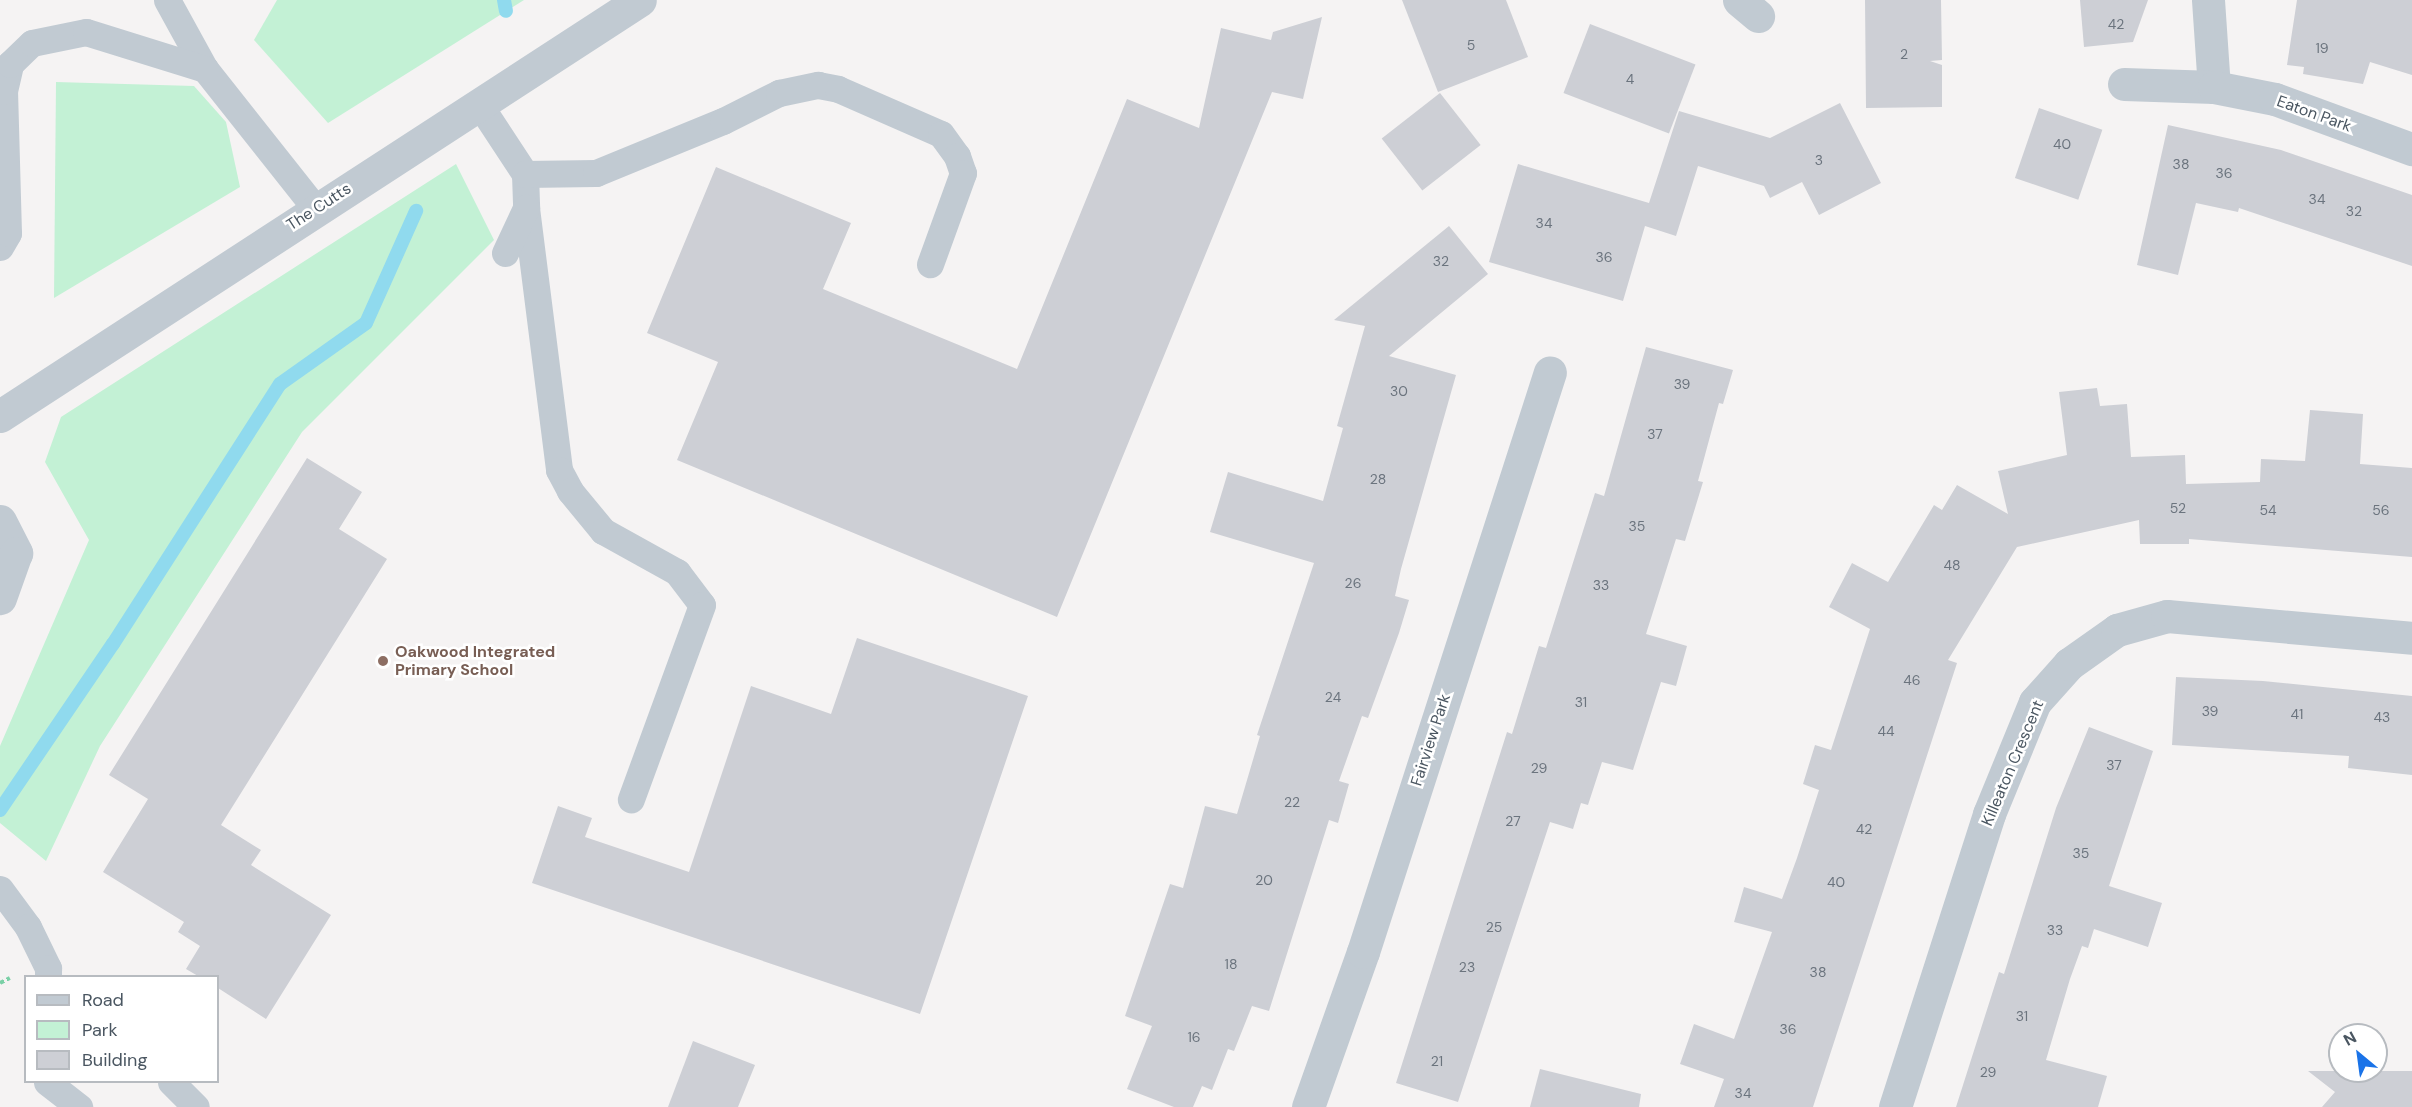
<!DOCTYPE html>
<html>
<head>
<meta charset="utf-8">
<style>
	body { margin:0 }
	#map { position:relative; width:2412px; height:1107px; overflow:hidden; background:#f5f3f3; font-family:"DM Sans",sans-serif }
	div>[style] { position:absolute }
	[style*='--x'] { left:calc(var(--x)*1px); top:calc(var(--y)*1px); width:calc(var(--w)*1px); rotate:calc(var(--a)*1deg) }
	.green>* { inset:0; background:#c3f1d5 }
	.stream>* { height:14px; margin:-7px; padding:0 7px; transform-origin:7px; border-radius:7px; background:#90daee }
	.building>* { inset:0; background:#cdcfd5; transform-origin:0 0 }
	.path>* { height:4px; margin-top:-2px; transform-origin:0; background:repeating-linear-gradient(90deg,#7ad0a6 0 4.5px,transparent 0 7.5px) }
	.service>* { height:27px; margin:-13.5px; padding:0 13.5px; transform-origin:13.5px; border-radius:13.5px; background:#c1cad2 }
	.minor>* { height:33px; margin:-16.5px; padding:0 16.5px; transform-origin:16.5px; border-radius:16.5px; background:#c1cad2 }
	.tertiary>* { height:33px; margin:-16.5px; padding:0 16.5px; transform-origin:16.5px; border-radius:16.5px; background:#c1cad2 }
	.dots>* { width:16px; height:16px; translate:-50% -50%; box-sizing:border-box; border:3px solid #fff; border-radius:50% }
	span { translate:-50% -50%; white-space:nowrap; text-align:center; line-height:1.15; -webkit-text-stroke:5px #fff; paint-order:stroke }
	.number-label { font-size:14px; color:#6b747e }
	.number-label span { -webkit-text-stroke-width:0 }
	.street-label { font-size:16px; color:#4a5661 }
	.education-label { font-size:16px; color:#785e54; font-weight:700 }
	.left { translate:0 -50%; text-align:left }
	.legend { position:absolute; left:24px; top:975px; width:195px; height:108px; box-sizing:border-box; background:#fff; border:2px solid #b7bbc0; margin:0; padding:8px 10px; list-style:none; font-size:18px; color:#4a5661 }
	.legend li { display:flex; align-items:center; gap:12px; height:30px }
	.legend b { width:30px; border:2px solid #b7bbc0 }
	.north { position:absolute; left:2328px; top:1023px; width:60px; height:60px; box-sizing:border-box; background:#fff; border:2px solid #b7bbc0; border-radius:50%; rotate:331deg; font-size:16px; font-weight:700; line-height:24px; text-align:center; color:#4a5661 }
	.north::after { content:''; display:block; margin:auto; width:21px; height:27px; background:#1a73e8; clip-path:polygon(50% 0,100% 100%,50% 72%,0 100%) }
</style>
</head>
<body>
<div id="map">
	<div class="green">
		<i style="clip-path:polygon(277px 0,524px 0,328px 123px,254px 40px)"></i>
		<i style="clip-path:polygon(56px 82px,194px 86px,226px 122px,240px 187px,54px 298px)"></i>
		<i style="clip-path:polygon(456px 164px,494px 240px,302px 432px,100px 746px,46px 861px,0 823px,0 746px,89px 540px,45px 462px,61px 417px)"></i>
	</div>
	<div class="stream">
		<i style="--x:504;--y:0;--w:11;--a:80"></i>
		<i style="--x:0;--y:810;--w:201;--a:-55.8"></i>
		<i style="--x:113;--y:644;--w:309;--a:-57.3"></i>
		<i style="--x:280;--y:384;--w:105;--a:-35.3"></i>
		<i style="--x:366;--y:323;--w:123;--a:-65.9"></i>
	</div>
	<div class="building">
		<i style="clip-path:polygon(1402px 0,1506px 0,1528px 57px,1438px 92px)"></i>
		<i style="clip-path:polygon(1865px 0,1941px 0,1942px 60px,1930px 61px,1942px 65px,1942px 107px,1866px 108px)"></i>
		<i style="clip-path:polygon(2080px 0,2148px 0,2133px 42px,2084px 47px)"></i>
		<i style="clip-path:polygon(2297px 0,2412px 0,2412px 75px,2370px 62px,2363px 84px,2303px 74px,2304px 67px,2287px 65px)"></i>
		<i style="clip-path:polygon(1322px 17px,1303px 99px,1272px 92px,1057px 617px,677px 460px,718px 362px,647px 333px,716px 167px,851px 223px,823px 289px,1017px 369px,1127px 99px,1199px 128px,1221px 28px,1271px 40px,1273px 32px)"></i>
		<i style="left:1590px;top:24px;width:113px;height:74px;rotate:21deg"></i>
		<i style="left:1440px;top:93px;width:66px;height:74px;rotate:52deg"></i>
		<i style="clip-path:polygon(1840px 103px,1881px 183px,1819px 215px,1802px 182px,1770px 198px,1764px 186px,1698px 166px,1676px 236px,1645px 226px,1623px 301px,1489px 262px,1518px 164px,1649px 203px,1679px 111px,1770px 138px)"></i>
		<i style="left:2039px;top:108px;width:67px;height:74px;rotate:19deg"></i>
		<i style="clip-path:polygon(2168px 125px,2281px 150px,2412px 195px,2412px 266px,2239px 208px,2238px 212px,2196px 203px,2178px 275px,2137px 265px)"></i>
		<i style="clip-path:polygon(1449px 226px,1488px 274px,1389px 356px,1456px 375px,1401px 569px,1395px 596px,1409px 600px,1399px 633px,1368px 718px,1362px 716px,1339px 781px,1349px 784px,1338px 823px,1329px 820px,1269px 1011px,1252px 1006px,1234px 1051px,1228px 1049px,1212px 1090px,1202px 1086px,1193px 1107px,1174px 1107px,1127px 1089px,1152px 1026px,1125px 1016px,1170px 884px,1183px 888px,1205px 806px,1237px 814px,1260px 736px,1257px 735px,1314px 563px,1210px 532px,1228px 472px,1323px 501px,1343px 428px,1337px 426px,1365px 326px,1334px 320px)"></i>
		<i style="clip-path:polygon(1646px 347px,1733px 370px,1723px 404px,1719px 403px,1698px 481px,1703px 482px,1685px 541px,1676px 539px,1646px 634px,1687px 646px,1676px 686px,1661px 682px,1633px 770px,1602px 762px,1588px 805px,1581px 803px,1573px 829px,1550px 822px,1458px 1102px,1396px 1083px,1507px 732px,1512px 734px,1539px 646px,1546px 648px,1595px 493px,1604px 496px)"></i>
		<i style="clip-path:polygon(2097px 388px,2100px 406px,2127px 404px,2131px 457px,2185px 455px,2186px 484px,2260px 482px,2261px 459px,2305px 461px,2310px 410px,2363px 414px,2360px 464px,2412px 468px,2412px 557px,2189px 539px,2189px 544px,2140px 544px,2139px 520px,2017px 547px,1948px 660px,1957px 663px,1813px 1107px,1714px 1107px,1724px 1079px,1680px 1064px,1694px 1024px,1734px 1039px,1772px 932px,1734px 922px,1744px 887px,1782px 899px,1797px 858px,1819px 790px,1803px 784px,1815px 745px,1831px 750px,1870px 629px,1829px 607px,1852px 563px,1888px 582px,1934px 505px,1942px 510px,1957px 485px,2008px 514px,1998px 471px,2067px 455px,2059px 392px)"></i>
		<i style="clip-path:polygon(307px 458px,362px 492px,339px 529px,387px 559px,221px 825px,261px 850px,251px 865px,331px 915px,266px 1019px,218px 988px,218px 976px,198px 976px,186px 969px,200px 946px,178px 932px,184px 922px,103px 872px,148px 799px,109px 775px)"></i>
		<i style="clip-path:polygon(857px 638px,1028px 696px,920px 1014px,532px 883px,558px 806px,592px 818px,585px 837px,689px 872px,751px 686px,831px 714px)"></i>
		<i style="clip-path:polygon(2176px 677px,2263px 681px,2412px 696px,2412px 775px,2348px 768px,2349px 756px,2172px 745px)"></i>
		<i style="clip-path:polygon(2089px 727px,2153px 751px,2109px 886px,2162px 903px,2148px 947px,2094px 929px,2088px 948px,2082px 946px,2070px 979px,2046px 1060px,2107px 1076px,2098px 1107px,1956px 1107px,1999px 972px,2004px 974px,2056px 808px)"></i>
		<i style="clip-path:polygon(693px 1041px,755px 1065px,738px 1107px,668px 1107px)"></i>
		<i style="clip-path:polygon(1540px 1069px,1641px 1094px,1639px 1107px,1530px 1107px)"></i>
		<i style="clip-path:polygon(2308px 1071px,2412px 1071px,2412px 1107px,2322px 1107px,2335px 1092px)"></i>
	</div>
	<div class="path">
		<i style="--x:0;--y:983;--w:11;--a:-27"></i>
	</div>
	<div class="service">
		<i style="--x:167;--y:0;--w:79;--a:61.2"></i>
		<i style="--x:205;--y:69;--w:179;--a:51.6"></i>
		<i style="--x:479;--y:104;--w:84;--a:56.7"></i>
		<i style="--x:525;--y:174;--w:34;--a:88"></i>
		<i style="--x:526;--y:208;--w:264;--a:82.8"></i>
		<i style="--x:559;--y:470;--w:24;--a:62"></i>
		<i style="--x:570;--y:491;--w:52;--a:50.5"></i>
		<i style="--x:603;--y:531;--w:85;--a:29"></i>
		<i style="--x:677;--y:572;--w:41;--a:52.9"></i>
		<i style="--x:702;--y:605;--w:207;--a:110.1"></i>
		<i style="--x:525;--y:174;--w:71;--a:-0.8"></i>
		<i style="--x:596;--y:173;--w:137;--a:-22.3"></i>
		<i style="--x:723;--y:121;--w:63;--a:-26.6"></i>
		<i style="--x:779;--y:93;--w:40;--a:-12"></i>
		<i style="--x:818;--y:85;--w:20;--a:11"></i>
		<i style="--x:838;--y:89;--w:112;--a:23.6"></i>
		<i style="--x:941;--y:134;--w:27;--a:54"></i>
		<i style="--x:957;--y:156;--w:18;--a:71"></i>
		<i style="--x:963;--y:173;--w:97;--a:109.9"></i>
		<i style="--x:0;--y:247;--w:16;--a:-60"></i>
		<i style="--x:8;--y:233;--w:142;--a:-91.6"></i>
		<i style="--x:4;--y:91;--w:28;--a:-77"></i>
		<i style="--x:10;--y:64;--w:30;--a:-44"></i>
		<i style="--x:32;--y:43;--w:55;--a:-11.5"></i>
		<i style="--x:86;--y:32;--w:125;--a:17.3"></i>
		<i style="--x:505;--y:253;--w:50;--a:-65"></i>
		<i style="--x:0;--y:889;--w:47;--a:53.6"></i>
		<i style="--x:28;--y:927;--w:46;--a:64"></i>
		<i style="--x:48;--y:968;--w:8;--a:90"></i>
		<i style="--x:47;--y:1082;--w:41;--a:38"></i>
		<i style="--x:171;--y:1082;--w:35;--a:45"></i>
	</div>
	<div class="minor">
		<i style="--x:1739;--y:0;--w:25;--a:40"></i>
		<i style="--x:2208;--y:0;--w:87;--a:86.1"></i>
		<i style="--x:2124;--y:84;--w:90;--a:1.9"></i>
		<i style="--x:2214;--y:87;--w:62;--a:11.1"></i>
		<i style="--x:2275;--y:99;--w:146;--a:20.1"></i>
		<i style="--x:0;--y:521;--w:36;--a:63"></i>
		<i style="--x:16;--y:553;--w:48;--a:109.6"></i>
		<i style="--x:1308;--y:1107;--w:164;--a:-70.5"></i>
		<i style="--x:1363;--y:952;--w:609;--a:-72.13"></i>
		<i style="--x:1895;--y:1107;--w:308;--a:-72.2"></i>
		<i style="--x:1989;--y:814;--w:121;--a:-67.7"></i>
		<i style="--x:2035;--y:702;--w:51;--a:-48.2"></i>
		<i style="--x:2069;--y:664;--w:59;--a:-35.3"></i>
		<i style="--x:2117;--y:630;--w:52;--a:-15.6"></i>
		<i style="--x:2167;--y:616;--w:246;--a:5.1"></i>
	</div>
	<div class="tertiary">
		<i style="--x:0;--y:416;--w:763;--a:-33.02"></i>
	</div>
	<div class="dots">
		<i style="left:383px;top:661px;background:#8d6e63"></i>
	</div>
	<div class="number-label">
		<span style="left:2116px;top:24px">42</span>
		<span style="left:1471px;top:45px">5</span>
		<span style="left:2322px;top:48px">19</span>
		<span style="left:1904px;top:54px">2</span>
		<span style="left:1630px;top:79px">4</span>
		<span style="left:2062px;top:144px">40</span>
		<span style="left:1819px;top:160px">3</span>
		<span style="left:2181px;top:164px">38</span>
		<span style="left:2224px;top:173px">36</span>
		<span style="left:2317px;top:199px">34</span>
		<span style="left:2354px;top:211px">32</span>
		<span style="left:1544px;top:223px">34</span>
		<span style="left:1604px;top:257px">36</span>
		<span style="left:1441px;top:261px">32</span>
		<span style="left:1682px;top:384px">39</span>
		<span style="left:1399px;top:391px">30</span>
		<span style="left:1655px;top:434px">37</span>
		<span style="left:1378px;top:479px">28</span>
		<span style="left:2178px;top:508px">52</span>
		<span style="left:2268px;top:510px">54</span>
		<span style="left:2381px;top:510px">56</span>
		<span style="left:1637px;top:526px">35</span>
		<span style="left:1952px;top:565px">48</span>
		<span style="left:1353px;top:583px">26</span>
		<span style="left:1601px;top:585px">33</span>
		<span style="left:1912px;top:680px">46</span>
		<span style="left:1333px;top:697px">24</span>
		<span style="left:1581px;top:702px">31</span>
		<span style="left:2210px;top:711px">39</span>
		<span style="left:2297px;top:714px">41</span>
		<span style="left:2382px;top:717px">43</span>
		<span style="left:1886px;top:731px">44</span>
		<span style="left:2114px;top:765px">37</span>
		<span style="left:1539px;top:768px">29</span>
		<span style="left:1292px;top:802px">22</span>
		<span style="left:1513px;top:821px">27</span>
		<span style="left:1864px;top:829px">42</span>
		<span style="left:2081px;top:853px">35</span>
		<span style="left:1264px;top:880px">20</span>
		<span style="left:1836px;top:882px">40</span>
		<span style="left:1494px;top:927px">25</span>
		<span style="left:2055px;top:930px">33</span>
		<span style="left:1231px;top:964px">18</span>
		<span style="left:1467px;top:967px">23</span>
		<span style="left:1818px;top:972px">38</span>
		<span style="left:2022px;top:1016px">31</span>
		<span style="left:1788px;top:1029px">36</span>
		<span style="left:1194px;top:1037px">16</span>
		<span style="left:1437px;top:1061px">21</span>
		<span style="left:1988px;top:1072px">29</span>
		<span style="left:1743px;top:1093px">34</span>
	</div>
	<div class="street-label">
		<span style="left:2314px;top:114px;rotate:20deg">Eaton Park</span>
		<span style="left:319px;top:207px;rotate:-33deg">The Cutts</span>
		<span style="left:1431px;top:740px;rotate:-72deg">Fairview Park</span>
		<span style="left:2013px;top:763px;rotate:-67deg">Killeaton Crescent</span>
	</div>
	<div class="education-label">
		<span class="left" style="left:395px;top:661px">Oakwood Integrated<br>Primary School</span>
	</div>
	<ul class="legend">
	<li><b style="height:8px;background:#c1cad2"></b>Road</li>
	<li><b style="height:16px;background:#c3f1d5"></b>Park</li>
	<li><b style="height:16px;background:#cdcfd5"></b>Building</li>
	</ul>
	<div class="north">N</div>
</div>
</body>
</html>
